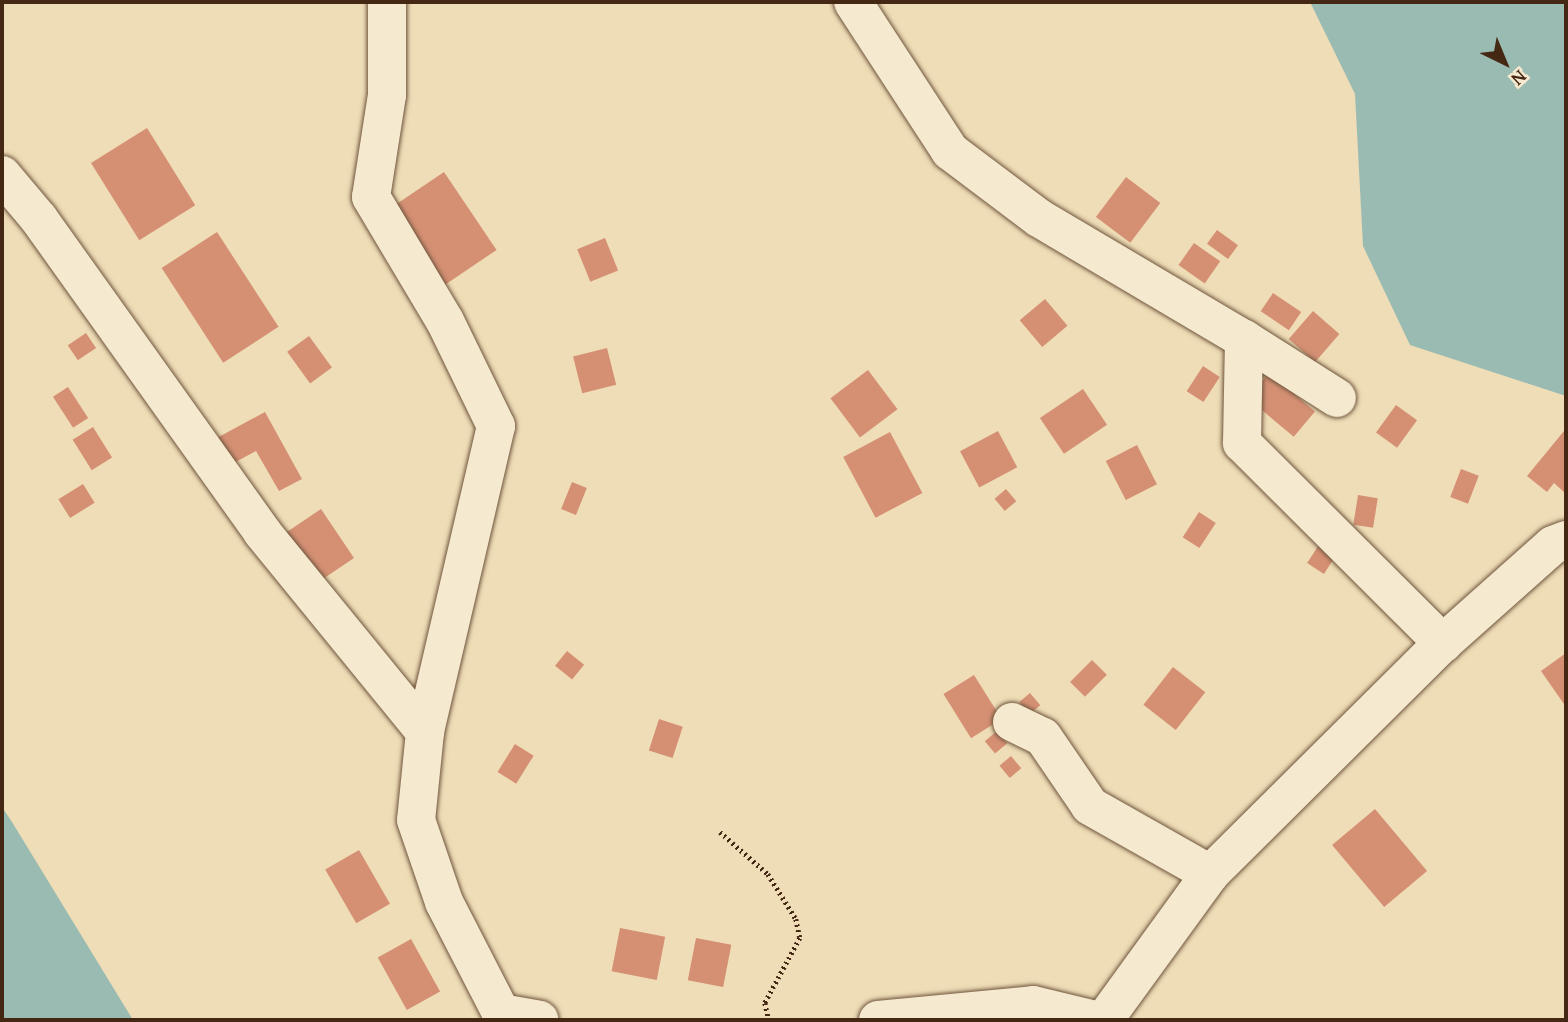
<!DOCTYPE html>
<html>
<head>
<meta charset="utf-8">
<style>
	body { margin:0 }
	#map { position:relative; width:1568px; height:1022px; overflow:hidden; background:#efddb7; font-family:"Gentium Book Plus",serif }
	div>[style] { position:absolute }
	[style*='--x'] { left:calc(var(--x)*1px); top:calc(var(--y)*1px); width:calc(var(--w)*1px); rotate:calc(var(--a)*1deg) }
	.water>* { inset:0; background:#9abbb2 }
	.building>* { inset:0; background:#d59074; transform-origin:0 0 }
	.path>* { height:4.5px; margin-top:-2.25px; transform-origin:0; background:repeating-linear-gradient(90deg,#442814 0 2px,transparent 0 5.5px) }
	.roads { filter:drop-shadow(0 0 2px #6f553d) drop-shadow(0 0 2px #6f553d) }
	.minor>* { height:38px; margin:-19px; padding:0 19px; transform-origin:19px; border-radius:19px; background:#f5e9d0 }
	span { translate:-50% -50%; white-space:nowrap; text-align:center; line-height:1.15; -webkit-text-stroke:6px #f5e9d0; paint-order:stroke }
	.frame { position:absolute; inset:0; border:4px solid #442814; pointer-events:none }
	.north { position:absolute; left:1470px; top:28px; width:70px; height:70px; -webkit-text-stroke:5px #f5e9d0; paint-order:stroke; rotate:137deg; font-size:19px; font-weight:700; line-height:28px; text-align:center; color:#442814 }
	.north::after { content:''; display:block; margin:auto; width:24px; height:32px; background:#442814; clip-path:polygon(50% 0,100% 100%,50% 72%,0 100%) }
</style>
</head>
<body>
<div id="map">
	<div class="water">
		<i style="clip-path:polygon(1310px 2px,1566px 2px,1566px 396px,1410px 345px,1363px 246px,1355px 94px)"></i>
		<i style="clip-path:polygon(2px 807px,12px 822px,133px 1020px,2px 1020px)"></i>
	</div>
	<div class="building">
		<i style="left:147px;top:128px;width:91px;height:66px;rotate:58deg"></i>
		<i style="left:444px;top:172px;width:94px;height:63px;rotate:56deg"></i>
		<i style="left:1126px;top:177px;width:43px;height:50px;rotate:37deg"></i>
		<i style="left:1217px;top:230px;width:26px;height:17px;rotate:36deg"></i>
		<i style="left:217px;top:232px;width:113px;height:66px;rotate:57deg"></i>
		<i style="left:605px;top:238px;width:35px;height:30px;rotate:68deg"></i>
		<i style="left:1194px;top:243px;width:32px;height:27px;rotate:35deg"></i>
		<i style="left:1273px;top:293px;width:34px;height:22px;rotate:34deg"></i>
		<i style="left:1045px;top:299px;width:35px;height:33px;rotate:50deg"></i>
		<i style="left:1313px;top:311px;width:35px;height:37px;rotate:41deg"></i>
		<i style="left:86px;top:333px;width:18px;height:22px;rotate:56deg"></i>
		<i style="left:309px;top:336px;width:39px;height:27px;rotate:54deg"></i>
		<i style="left:607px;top:348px;width:38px;height:35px;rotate:76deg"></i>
		<i style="left:1203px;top:366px;width:20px;height:30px;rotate:33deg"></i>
		<i style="left:868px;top:370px;width:49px;height:47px;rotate:53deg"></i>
		<i style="left:1269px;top:373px;width:60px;height:33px;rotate:40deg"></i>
		<i style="left:68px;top:387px;width:37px;height:18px;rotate:57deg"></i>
		<i style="left:1083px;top:389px;width:43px;height:52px;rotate:56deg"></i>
		<i style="left:1396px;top:405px;width:26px;height:34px;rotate:36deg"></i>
		<i style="clip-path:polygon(265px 412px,302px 479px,279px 491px,256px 451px,230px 465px,215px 439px)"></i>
		<i style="left:93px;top:427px;width:36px;height:24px;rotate:58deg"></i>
		<i style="left:998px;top:431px;width:41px;height:43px;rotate:62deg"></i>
		<i style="clip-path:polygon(1564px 431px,1566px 494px,1554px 483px,1547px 492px,1527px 476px)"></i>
		<i style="left:890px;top:432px;width:69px;height:53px;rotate:62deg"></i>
		<i style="left:1137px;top:445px;width:44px;height:35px;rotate:63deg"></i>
		<i style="left:1461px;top:469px;width:19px;height:30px;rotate:21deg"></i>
		<i style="left:572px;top:482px;width:16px;height:29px;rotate:22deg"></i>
		<i style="left:83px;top:484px;width:22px;height:29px;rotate:58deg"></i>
		<i style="left:1006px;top:489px;width:16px;height:15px;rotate:50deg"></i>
		<i style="left:1358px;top:495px;width:20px;height:30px;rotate:9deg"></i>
		<i style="left:321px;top:509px;width:59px;height:47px;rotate:56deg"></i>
		<i style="left:1199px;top:512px;width:20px;height:30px;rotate:33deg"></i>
		<i style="left:1324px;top:537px;width:20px;height:31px;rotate:33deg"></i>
		<i style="left:567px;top:651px;width:22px;height:19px;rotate:39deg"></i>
		<i style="clip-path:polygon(1566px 653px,1566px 707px,1541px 671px)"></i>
		<i style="left:1092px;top:660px;width:21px;height:31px;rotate:45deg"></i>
		<i style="left:1173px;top:667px;width:41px;height:48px;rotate:38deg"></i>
		<i style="left:974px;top:675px;width:52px;height:36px;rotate:58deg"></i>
		<i style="left:1030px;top:693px;width:16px;height:14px;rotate:50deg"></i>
		<i style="left:659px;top:719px;width:25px;height:33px;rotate:18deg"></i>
		<i style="left:997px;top:731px;width:16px;height:16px;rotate:50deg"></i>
		<i style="left:515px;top:744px;width:22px;height:33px;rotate:32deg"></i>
		<i style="left:1011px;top:756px;width:16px;height:15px;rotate:50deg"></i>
		<i style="left:1375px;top:809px;width:81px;height:56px;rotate:50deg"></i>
		<i style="left:359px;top:850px;width:62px;height:39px;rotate:60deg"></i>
		<i style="left:620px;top:928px;width:46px;height:44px;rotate:11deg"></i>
		<i style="left:696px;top:938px;width:36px;height:43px;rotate:11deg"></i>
		<i style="left:411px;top:939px;width:60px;height:38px;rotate:61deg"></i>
	</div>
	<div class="path">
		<i style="--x:720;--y:832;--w:64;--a:41.2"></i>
		<i style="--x:768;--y:874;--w:53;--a:58.1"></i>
		<i style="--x:796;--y:919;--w:19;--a:78"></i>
		<i style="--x:800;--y:938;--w:74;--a:118.3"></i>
		<i style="--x:765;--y:1003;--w:17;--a:77"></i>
	</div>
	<div class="roads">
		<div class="minor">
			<i style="--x:387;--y:2;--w:93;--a:90"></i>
			<i style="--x:387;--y:95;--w:103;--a:98.9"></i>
			<i style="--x:371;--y:197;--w:144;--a:59.2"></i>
			<i style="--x:445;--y:321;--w:117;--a:64.1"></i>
			<i style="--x:496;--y:426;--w:314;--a:103.1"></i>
			<i style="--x:425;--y:732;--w:88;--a:95.8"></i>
			<i style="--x:416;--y:820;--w:87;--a:71.1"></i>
			<i style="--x:444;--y:902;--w:125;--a:62.8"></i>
			<i style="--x:501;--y:1013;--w:39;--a:10"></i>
			<i style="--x:853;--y:2;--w:178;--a:56.9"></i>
			<i style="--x:950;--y:151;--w:111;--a:37"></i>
			<i style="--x:1039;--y:218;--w:238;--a:30.6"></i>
			<i style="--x:1244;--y:339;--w:104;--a:91.1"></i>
			<i style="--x:1242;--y:443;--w:284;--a:44.9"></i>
			<i style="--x:2;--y:175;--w:57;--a:49.9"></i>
			<i style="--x:39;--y:219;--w:384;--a:54.5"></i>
			<i style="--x:262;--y:532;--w:258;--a:50.8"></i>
			<i style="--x:1244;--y:339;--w:110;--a:32.4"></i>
			<i style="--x:1012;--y:722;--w:34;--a:26"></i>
			<i style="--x:1043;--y:737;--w:83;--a:55.7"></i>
			<i style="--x:1090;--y:806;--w:138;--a:29.5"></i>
			<i style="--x:878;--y:1020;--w:156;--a:-5.5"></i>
			<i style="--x:1033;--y:1005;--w:64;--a:13.6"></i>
			<i style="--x:1104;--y:1020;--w:180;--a:-54"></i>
			<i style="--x:1210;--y:874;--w:328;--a:-44.8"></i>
			<i style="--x:1443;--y:643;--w:147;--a:-41.7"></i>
			<i style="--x:1553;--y:545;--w:14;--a:-21"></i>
		</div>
	</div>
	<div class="frame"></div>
	<div class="north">N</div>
</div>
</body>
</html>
